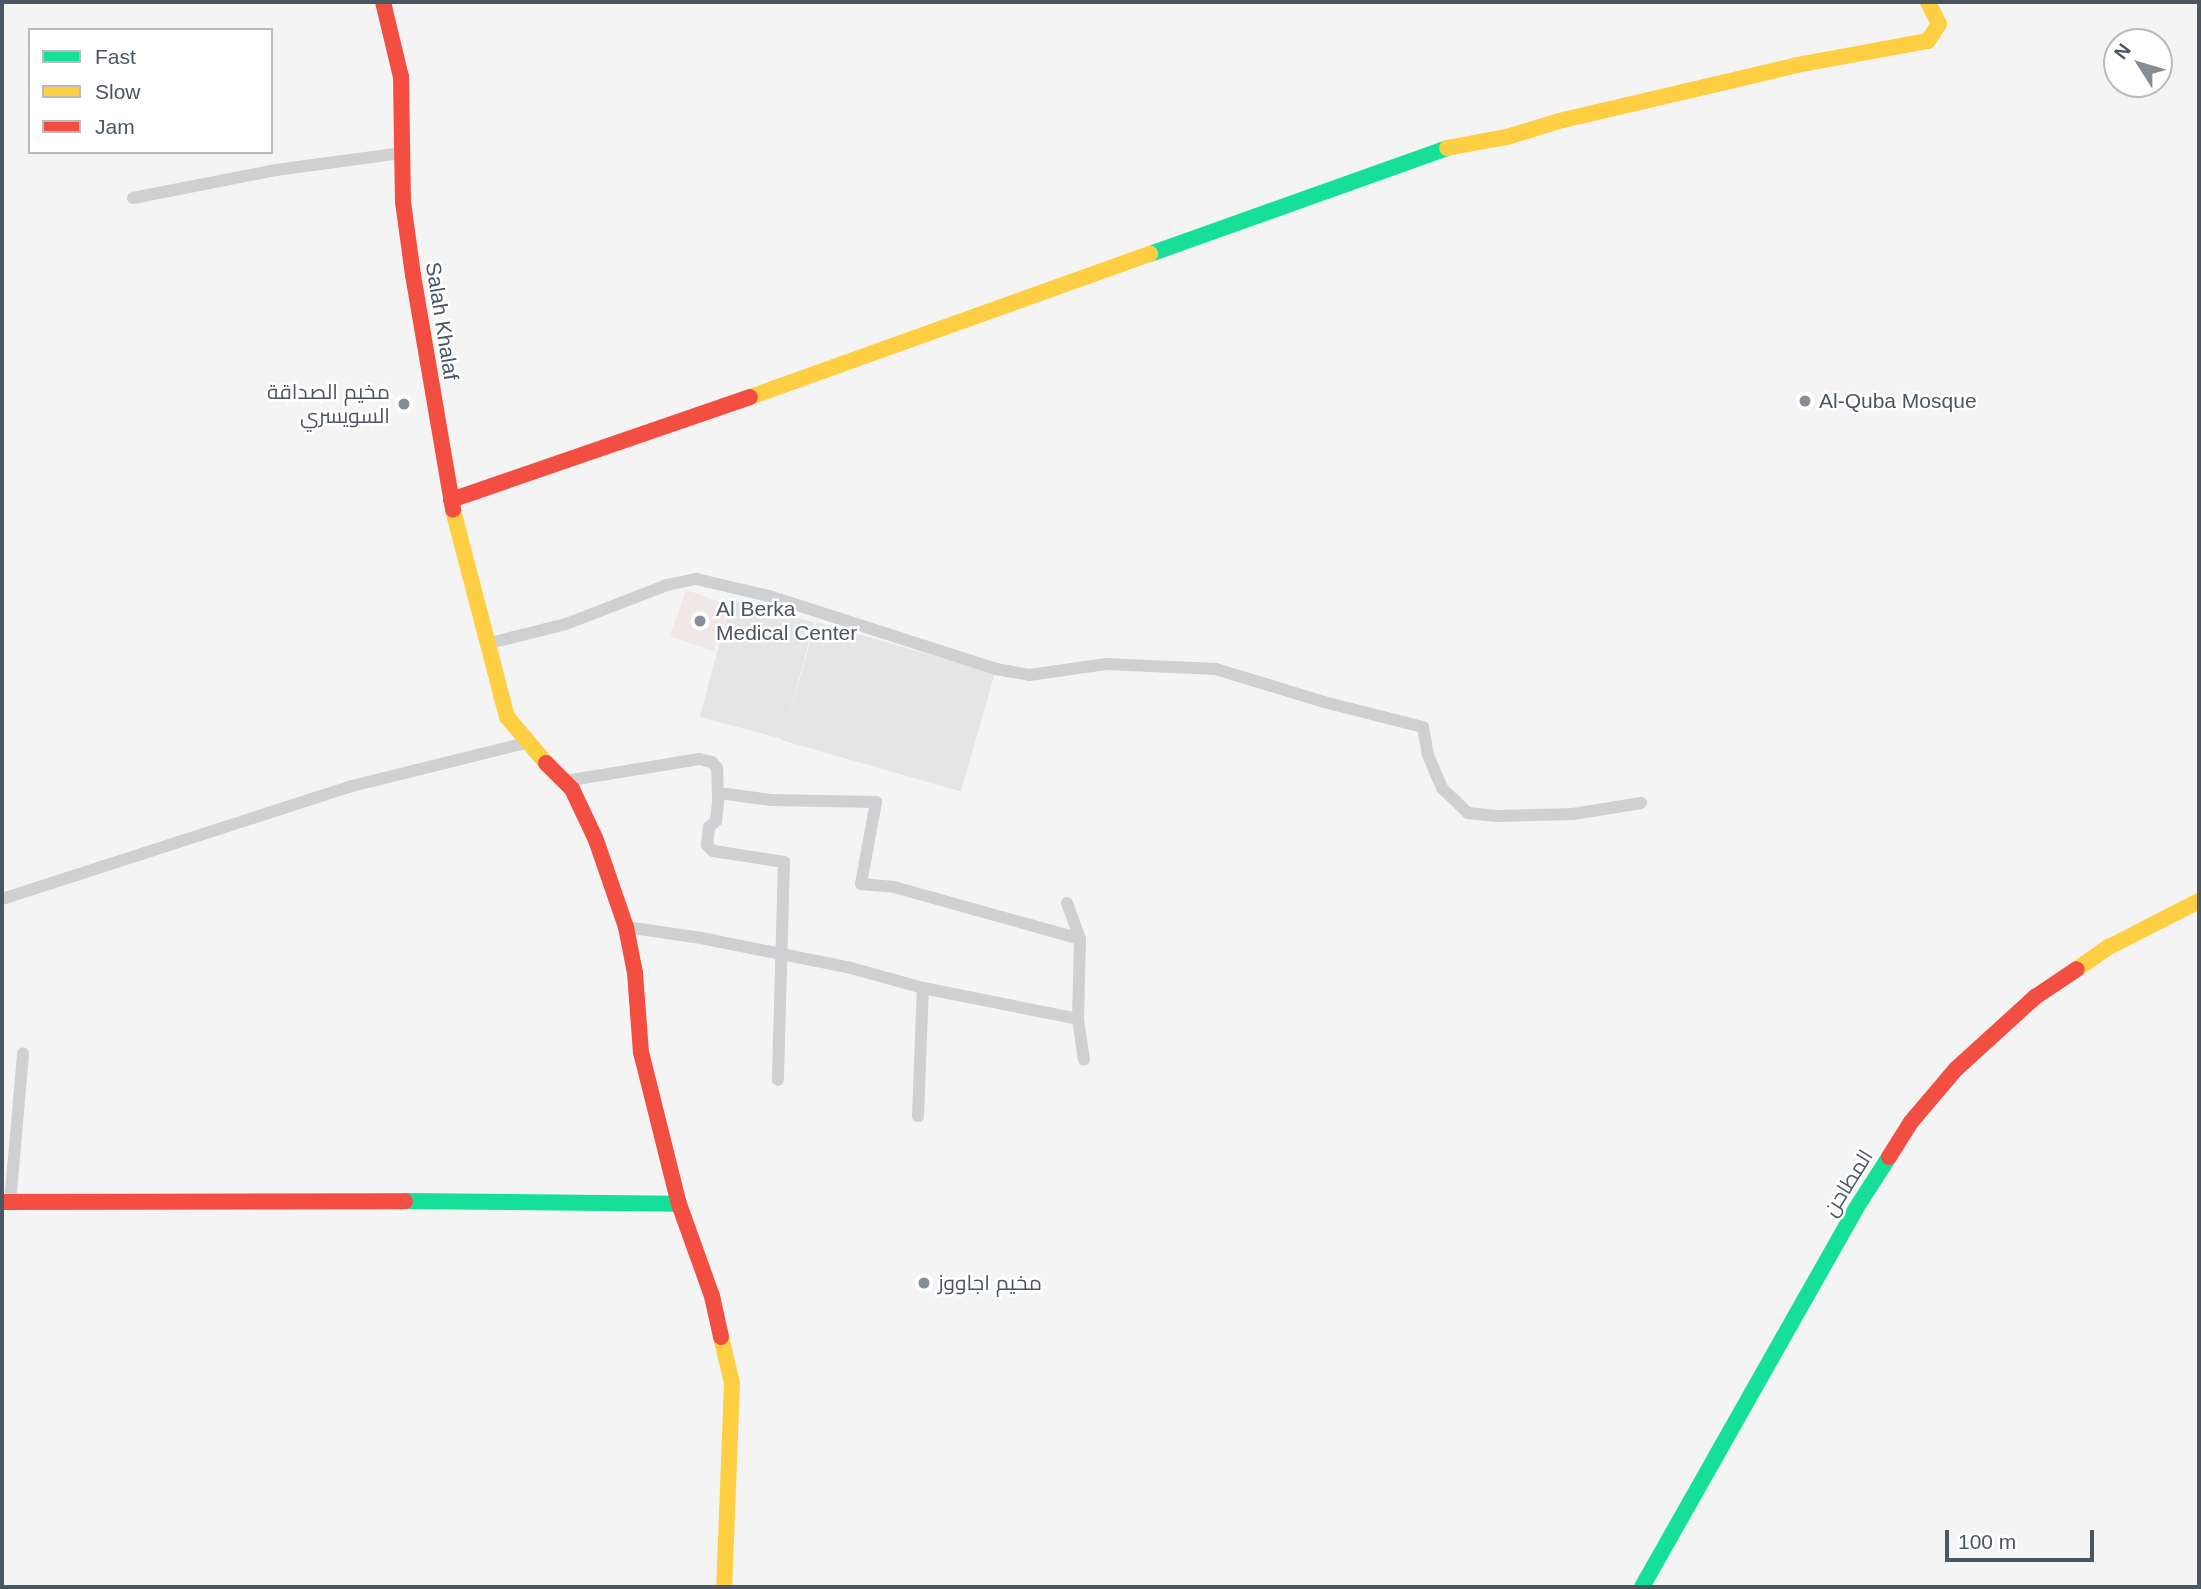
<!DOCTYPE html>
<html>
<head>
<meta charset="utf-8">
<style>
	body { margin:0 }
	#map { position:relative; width:2201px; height:1589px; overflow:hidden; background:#f4f4f4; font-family:Arial,Cairo,sans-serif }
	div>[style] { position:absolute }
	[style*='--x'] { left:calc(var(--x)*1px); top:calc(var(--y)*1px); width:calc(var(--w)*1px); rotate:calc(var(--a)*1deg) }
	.education>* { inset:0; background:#e6e5e6; transform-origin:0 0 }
	.medical>* { inset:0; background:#f1e7e6; transform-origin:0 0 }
	.street>* { height:12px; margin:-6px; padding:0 6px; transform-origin:6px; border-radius:6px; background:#ced0d2 }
	.fast>* { height:16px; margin:-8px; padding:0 8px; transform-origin:8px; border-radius:8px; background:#16e098 }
	.slow>* { height:16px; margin:-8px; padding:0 8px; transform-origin:8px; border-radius:8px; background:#ffcf43 }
	.jam>* { height:16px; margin:-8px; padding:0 8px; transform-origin:8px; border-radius:8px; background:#f24e42 }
	.dots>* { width:19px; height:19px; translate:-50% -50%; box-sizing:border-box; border:4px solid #fff; border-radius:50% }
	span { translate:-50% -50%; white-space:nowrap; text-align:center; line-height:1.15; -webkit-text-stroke:5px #fff; paint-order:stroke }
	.street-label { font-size:21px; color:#4a5661 }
	.poi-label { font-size:21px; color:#4a5661 }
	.right { translate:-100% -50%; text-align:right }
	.left { translate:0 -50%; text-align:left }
	.frame { position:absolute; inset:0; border:4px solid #4a5661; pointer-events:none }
	.legend { position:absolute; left:28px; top:28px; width:245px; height:126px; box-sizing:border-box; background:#fff; border:2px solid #b7bbc0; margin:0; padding:9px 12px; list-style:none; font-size:21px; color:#4a5661 }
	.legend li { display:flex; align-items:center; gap:14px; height:35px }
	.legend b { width:35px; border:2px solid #b7bbc0 }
	.north { position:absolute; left:2103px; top:28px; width:70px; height:70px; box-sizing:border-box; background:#fff; border:2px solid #b7bbc0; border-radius:50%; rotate:307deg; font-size:19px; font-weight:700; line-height:28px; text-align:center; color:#4a5661 }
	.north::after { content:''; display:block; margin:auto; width:24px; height:32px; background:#868d94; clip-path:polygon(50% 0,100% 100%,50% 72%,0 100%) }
	.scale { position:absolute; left:1945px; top:1530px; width:149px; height:32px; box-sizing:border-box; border:4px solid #4a5661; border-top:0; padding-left:9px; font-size:21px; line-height:24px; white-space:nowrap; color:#4a5661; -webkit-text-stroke:5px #fff; paint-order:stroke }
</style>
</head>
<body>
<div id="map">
	<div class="education">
		<i style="left:731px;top:600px;width:86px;height:121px;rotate:15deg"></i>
		<i style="left:816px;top:622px;width:186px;height:123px;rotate:16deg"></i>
	</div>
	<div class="medical">
		<i style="left:686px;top:590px;width:46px;height:49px;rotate:19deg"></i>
	</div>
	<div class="street">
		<i style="--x:133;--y:198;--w:146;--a:-11.1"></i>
		<i style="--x:276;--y:170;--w:126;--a:-7.7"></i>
		<i style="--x:486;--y:644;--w:82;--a:-14"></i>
		<i style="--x:566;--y:624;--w:108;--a:-21.1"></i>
		<i style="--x:667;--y:585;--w:30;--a:-12"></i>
		<i style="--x:696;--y:579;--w:75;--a:13.1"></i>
		<i style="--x:769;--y:596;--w:238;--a:17.8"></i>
		<i style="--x:996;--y:669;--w:34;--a:10"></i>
		<i style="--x:1029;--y:675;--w:78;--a:-8.1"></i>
		<i style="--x:1106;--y:664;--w:110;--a:2.6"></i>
		<i style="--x:1216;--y:669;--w:113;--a:17"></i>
		<i style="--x:1324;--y:702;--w:102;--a:14.2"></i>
		<i style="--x:1423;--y:727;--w:28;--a:80"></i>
		<i style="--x:1428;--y:755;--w:36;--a:67"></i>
		<i style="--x:1442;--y:788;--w:36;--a:44"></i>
		<i style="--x:1468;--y:813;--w:31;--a:6"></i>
		<i style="--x:1499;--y:816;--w:74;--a:-1.5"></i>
		<i style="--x:1573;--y:814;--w:69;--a:-9.2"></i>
		<i style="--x:565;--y:781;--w:136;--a:-9.3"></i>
		<i style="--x:699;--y:759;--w:13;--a:13"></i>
		<i style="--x:712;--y:762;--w:8;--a:50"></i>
		<i style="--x:717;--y:768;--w:34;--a:88"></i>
		<i style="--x:718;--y:802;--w:19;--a:96"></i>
		<i style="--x:716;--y:821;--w:9;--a:139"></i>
		<i style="--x:709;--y:827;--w:18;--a:96"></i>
		<i style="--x:707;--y:845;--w:8;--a:45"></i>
		<i style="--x:713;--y:851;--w:72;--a:8.8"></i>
		<i style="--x:784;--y:862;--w:218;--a:91.6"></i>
		<i style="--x:719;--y:793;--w:52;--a:7.7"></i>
		<i style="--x:771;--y:800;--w:105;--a:1.1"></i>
		<i style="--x:876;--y:802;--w:83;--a:100.4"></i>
		<i style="--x:861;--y:884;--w:33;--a:5"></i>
		<i style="--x:894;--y:887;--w:193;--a:15.6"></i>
		<i style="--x:2;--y:899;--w:368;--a:-17.9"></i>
		<i style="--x:352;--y:786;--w:179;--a:-13.9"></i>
		<i style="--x:1067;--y:903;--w:38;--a:70"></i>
		<i style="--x:1080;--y:939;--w:80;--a:91.4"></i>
		<i style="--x:1078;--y:1019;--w:41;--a:81.7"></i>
		<i style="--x:626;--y:927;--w:76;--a:8.3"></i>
		<i style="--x:701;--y:938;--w:153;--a:11.3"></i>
		<i style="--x:851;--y:968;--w:75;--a:15.5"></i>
		<i style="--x:923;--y:988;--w:158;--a:11.3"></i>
		<i style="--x:918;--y:1116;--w:128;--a:-87.8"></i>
		<i style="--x:10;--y:1203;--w:150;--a:-85"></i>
	</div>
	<div class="fast">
		<i style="--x:1150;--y:254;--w:315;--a:-19.6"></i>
		<i style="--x:405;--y:1201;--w:274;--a:0.6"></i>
		<i style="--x:1642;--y:1587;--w:433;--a:-60.5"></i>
		<i style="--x:1855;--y:1210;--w:63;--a:-57.3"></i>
	</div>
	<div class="slow">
		<i style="--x:1447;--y:148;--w:61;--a:-10.4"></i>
		<i style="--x:1507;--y:137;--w:54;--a:-17.1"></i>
		<i style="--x:1559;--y:121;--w:244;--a:-13.2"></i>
		<i style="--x:1797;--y:65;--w:133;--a:-10.4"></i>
		<i style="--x:1928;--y:41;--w:20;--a:-57"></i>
		<i style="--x:1939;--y:24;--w:25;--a:-117"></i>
		<i style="--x:750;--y:397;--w:425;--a:-19.7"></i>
		<i style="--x:453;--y:510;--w:214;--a:75.4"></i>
		<i style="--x:507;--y:717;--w:60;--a:49.7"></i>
		<i style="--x:2077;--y:969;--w:39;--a:-35"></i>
		<i style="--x:2109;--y:947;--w:101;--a:-27.1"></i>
		<i style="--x:721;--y:1337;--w:47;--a:76.6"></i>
		<i style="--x:732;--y:1383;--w:204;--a:92.2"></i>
	</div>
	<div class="jam">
		<i style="--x:383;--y:2;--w:77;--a:76.5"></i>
		<i style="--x:401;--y:77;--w:125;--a:89.1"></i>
		<i style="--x:403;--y:202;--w:74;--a:82.2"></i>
		<i style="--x:413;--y:275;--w:238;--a:80.3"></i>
		<i style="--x:451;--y:500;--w:316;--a:-19"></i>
		<i style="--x:546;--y:763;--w:37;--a:45"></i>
		<i style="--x:572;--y:789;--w:56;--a:64.8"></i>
		<i style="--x:596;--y:840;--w:92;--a:71"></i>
		<i style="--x:626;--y:927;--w:47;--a:78.9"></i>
		<i style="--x:635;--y:973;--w:79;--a:85.7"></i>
		<i style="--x:641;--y:1052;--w:157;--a:76"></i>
		<i style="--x:679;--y:1204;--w:98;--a:70.3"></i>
		<i style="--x:712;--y:1296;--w:42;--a:77.6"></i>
		<i style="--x:1889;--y:1157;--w:41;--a:-57.8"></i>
		<i style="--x:1911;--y:1122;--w:70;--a:-49.7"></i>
		<i style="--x:1956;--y:1069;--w:107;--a:-42.3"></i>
		<i style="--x:2035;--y:997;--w:50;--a:-33.7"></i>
		<i style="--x:2;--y:1202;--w:403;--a:-0.1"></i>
	</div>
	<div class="dots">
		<i style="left:1805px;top:401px;background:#868d94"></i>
		<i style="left:404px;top:404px;background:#868d94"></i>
		<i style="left:700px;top:621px;background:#868d94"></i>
		<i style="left:924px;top:1283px;background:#868d94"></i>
	</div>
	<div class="street-label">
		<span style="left:442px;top:321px;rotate:81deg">Salah Khalaf</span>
		<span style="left:1848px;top:1183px;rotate:-58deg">المطاحن</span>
	</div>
	<div class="poi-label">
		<span class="right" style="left:390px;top:404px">مخيم الصداقة<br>السويسري</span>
		<span class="left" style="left:1819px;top:401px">Al-Quba Mosque</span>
		<span class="left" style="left:716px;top:621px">Al Berka<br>Medical Center</span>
		<span class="left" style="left:938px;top:1283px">مخيم اجاووز</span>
	</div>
	<div class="frame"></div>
	<ul class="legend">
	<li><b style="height:9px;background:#16e098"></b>Fast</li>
	<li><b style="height:9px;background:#ffcf43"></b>Slow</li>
	<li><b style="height:9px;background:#f24e42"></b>Jam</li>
	</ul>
	<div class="north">N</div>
	<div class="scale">100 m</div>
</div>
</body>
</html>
